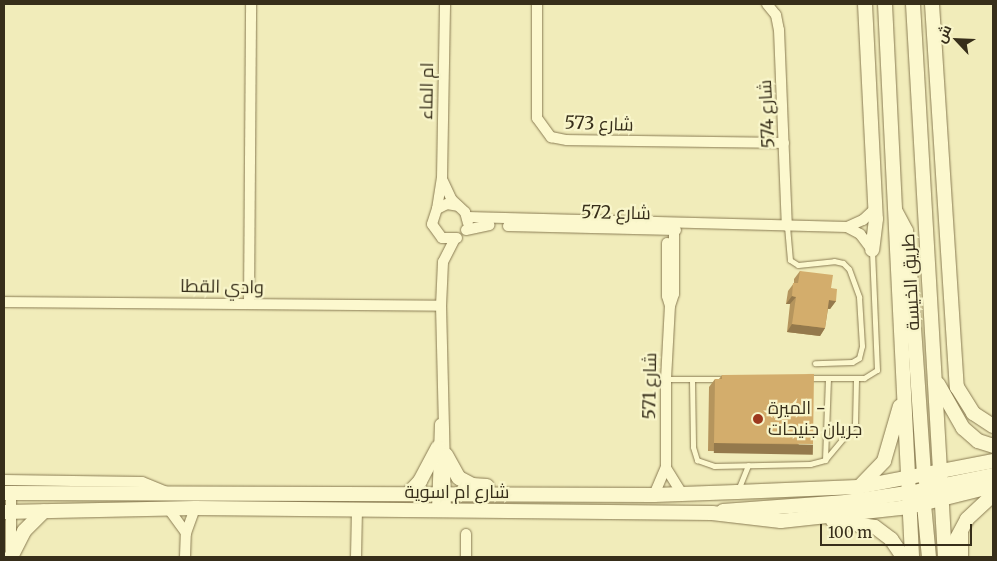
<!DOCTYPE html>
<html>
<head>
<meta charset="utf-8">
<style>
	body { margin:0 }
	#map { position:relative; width:997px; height:561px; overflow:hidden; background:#f1ecba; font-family:Merriweather,Cairo,serif }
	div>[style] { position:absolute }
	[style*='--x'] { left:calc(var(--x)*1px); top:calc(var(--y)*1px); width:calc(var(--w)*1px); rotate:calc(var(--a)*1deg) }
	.roads { filter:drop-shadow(0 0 1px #897b53) drop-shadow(0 0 1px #897b53) }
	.lane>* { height:5px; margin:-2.5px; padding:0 2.5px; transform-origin:2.5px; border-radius:2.5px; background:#fcf8ce }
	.street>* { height:10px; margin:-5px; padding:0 5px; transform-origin:5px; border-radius:5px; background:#fcf8ce }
	.secondary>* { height:14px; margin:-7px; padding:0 7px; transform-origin:7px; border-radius:7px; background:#fcf8ce }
	.wall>* { inset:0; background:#b5955d }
	.shaded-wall>* { inset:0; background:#94794c; transform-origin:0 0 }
	.building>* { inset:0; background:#d3ad6c }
	.dots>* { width:14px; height:14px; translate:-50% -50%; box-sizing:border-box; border:2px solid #f8f5ca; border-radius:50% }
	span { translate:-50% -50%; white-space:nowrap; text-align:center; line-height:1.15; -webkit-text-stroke:4.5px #f8f5ca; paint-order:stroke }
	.street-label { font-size:18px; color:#372e1a }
	.poi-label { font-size:18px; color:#372e1a }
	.left { translate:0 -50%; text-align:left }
	.frame { position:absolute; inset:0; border:5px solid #372e1a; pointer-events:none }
	.north { position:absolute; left:932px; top:15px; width:50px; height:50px; -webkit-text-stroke:4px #f8f5ca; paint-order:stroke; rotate:295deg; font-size:14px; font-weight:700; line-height:20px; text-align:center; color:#372e1a }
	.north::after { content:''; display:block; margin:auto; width:18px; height:22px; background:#372e1a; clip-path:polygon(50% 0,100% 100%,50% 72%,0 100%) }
	.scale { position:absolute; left:820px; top:524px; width:152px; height:22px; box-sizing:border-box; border:2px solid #372e1a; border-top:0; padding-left:6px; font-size:15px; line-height:18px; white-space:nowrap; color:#372e1a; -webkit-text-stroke:4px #f8f5ca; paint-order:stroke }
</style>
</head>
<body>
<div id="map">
	<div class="roads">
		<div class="lane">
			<i style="--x:787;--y:226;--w:34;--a:85"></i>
			<i style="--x:790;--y:260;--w:9;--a:32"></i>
			<i style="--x:798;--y:265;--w:36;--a:-6"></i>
			<i style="--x:834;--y:261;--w:9;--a:13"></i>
			<i style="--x:843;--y:263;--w:8;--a:45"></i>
			<i style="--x:849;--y:269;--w:30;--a:70"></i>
			<i style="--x:859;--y:297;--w:49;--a:86.5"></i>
			<i style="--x:862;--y:346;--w:12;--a:104"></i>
			<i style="--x:859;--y:358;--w:8;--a:150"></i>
			<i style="--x:852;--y:362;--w:37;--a:178"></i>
			<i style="--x:809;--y:378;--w:55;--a:0"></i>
			<i style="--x:864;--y:378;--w:15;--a:-32"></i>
			<i style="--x:877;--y:370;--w:120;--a:-92.4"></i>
			<i style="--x:666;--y:379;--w:54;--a:0"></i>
			<i style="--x:692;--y:380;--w:67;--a:89.1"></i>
			<i style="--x:693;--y:447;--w:14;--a:73"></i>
			<i style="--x:697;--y:460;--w:18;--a:19"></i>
			<i style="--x:714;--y:466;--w:96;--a:-1.2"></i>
			<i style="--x:810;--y:464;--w:16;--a:-15"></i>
			<i style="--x:825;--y:460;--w:47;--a:-50.2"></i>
			<i style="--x:855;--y:424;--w:45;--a:-88.7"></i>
			<i style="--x:825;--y:460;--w:82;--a:-87.9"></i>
			<i style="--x:738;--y:490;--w:27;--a:-68"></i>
		</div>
		<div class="street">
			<i style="--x:537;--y:4;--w:114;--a:90"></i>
			<i style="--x:537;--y:118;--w:24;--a:54"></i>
			<i style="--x:551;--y:137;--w:16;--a:11"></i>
			<i style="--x:567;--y:140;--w:217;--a:0.8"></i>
			<i style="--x:767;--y:4;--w:14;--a:51"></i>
			<i style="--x:776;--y:15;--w:15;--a:79"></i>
			<i style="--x:779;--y:30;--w:196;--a:87.7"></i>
			<i style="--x:443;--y:181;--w:21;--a:65"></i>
			<i style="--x:452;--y:200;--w:18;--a:43"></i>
			<i style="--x:465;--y:212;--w:11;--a:75"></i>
			<i style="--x:437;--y:209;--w:31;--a:-81"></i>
			<i style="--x:442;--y:178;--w:174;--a:-89"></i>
			<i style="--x:467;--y:217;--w:380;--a:1.5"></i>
			<i style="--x:847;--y:227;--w:17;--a:-24"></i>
			<i style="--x:863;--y:220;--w:18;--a:-43"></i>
			<i style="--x:508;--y:226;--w:168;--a:1.4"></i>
			<i style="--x:847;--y:227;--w:15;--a:28"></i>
			<i style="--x:860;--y:234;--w:20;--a:53"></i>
			<i style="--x:466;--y:230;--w:24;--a:-12"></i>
			<i style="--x:457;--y:238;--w:15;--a:180"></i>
			<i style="--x:442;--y:238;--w:17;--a:-126"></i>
			<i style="--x:432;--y:224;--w:16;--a:-72"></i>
			<i style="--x:437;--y:209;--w:11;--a:-27"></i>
			<i style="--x:447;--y:204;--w:11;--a:10"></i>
			<i style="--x:667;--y:243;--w:53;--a:90"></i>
			<i style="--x:667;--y:296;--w:10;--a:73"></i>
			<i style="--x:4;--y:302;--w:437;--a:0.5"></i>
			<i style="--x:249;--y:304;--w:300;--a:-89.6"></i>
			<i style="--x:666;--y:468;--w:31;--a:58"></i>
			<i style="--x:4;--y:480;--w:138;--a:0.8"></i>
			<i style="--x:142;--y:482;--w:29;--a:22"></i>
			<i style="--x:654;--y:495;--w:30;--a:-67"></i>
			<i style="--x:666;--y:467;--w:88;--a:-90"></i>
			<i style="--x:666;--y:379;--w:73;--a:-86.9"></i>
			<i style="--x:670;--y:306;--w:13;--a:-72"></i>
			<i style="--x:674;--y:294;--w:69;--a:-90"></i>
			<i style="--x:168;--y:508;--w:31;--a:54"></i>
			<i style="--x:437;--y:510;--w:86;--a:-88"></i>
			<i style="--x:446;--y:510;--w:204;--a:-91.4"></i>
			<i style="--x:441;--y:306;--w:44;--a:-87.4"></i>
			<i style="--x:443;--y:262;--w:25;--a:-63"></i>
			<i style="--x:963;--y:533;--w:24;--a:90"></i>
			<i style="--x:11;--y:554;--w:61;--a:-90"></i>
			<i style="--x:185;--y:557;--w:24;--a:-88"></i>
			<i style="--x:186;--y:533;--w:27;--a:-70"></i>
			<i style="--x:356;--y:557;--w:47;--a:-88.8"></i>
			<i style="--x:466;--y:557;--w:23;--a:-90"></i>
		</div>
		<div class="secondary">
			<i style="--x:865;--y:4;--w:215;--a:87.1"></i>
			<i style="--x:876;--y:219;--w:31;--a:97"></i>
			<i style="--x:885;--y:4;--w:554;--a:87.2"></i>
			<i style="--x:913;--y:4;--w:554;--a:86.69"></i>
			<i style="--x:932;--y:4;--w:384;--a:86.3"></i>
			<i style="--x:957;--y:387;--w:31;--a:58"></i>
			<i style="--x:973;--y:413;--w:24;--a:33"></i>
			<i style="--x:896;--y:212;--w:21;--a:62"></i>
			<i style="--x:906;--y:231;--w:23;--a:83"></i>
			<i style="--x:909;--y:254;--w:222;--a:86.1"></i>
			<i style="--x:924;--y:475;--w:17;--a:73"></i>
			<i style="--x:929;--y:491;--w:16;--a:35"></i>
			<i style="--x:938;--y:384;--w:51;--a:60.4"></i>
			<i style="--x:963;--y:428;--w:20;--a:41"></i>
			<i style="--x:978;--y:441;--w:16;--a:18"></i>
			<i style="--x:446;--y:455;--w:26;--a:61"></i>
			<i style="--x:459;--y:478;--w:15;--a:28"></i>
			<i style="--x:472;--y:485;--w:15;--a:4"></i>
			<i style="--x:861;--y:485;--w:33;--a:-46"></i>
			<i style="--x:884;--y:461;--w:57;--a:-73.8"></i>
			<i style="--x:934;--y:487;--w:60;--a:-11.5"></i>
			<i style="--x:4;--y:493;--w:650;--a:0.18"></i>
			<i style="--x:654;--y:495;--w:83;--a:-2.1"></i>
			<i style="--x:737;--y:492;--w:121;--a:-2.4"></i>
			<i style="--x:858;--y:487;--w:137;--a:-10.9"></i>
			<i style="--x:409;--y:493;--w:16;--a:-47"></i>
			<i style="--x:420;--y:481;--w:38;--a:-62"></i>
			<i style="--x:923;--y:494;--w:63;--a:84.6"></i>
			<i style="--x:723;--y:511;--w:123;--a:-4.2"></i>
			<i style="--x:846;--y:502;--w:75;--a:-8.5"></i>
			<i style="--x:920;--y:491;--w:17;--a:-28"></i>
			<i style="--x:4;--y:512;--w:191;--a:-1.2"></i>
			<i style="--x:195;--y:508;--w:517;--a:0.55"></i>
			<i style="--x:712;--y:513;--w:69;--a:6.6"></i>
			<i style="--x:781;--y:521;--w:129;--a:-6.2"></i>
			<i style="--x:909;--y:507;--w:87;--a:-14"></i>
			<i style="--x:833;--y:521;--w:42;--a:8.1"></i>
			<i style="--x:875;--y:527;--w:20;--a:37"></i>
			<i style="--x:891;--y:539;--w:22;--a:56"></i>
			<i style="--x:11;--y:557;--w:29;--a:-63"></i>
			<i style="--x:24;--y:531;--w:28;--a:-45"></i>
			<i style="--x:954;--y:557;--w:19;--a:-81"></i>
			<i style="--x:957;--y:538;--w:21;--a:-62"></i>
			<i style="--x:967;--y:519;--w:35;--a:-43"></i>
		</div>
	</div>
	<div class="wall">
		<i style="clip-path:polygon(800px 271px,831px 288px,836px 301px,830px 309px,828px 309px,825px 328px,820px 336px,787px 332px,790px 304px,786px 304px,788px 291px,794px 283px,794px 279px)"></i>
		<i style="clip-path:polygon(722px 375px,807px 452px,708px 451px,709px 387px,715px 379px,719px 379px)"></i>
	</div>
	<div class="shaded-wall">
		<i style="clip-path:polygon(792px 296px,796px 297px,790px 304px,786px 304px)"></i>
		<i style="clip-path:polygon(829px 300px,836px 301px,830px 309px,823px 308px)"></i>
		<i style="clip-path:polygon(792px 324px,825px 328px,820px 336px,787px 332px)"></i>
		<i style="left:714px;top:443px;width:99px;height:10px;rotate:1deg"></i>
	</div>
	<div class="building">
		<i style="clip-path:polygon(800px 271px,833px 275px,831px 288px,837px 289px,836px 301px,829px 300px,825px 328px,792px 324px,796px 297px,792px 296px,793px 283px,798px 283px)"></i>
		<i style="clip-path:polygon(814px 374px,813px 444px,714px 443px,715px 379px,722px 379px,722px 375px)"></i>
	</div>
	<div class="dots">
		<i style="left:758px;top:419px;background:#9d391e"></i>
	</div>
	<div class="street-label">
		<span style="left:427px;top:91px;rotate:-89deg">ام الماء</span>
		<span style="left:767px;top:114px;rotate:-93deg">شارع 574</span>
		<span style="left:599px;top:124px;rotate:2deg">شارع 573</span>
		<span style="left:616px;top:213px;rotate:1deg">شارع 572</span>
		<span style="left:911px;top:282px;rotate:-93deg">طريق الخيسة</span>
		<span style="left:222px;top:287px;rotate:1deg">وادي القطا</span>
		<span style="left:650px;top:386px;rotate:-89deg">شارع 571</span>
		<span style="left:457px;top:492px">شارع ام اسوية</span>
	</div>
	<div class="poi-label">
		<span class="left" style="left:768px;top:419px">الميرة -<br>جريان جنيحات</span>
	</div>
	<div class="frame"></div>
	<div class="north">ش</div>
	<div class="scale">100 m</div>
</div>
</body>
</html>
